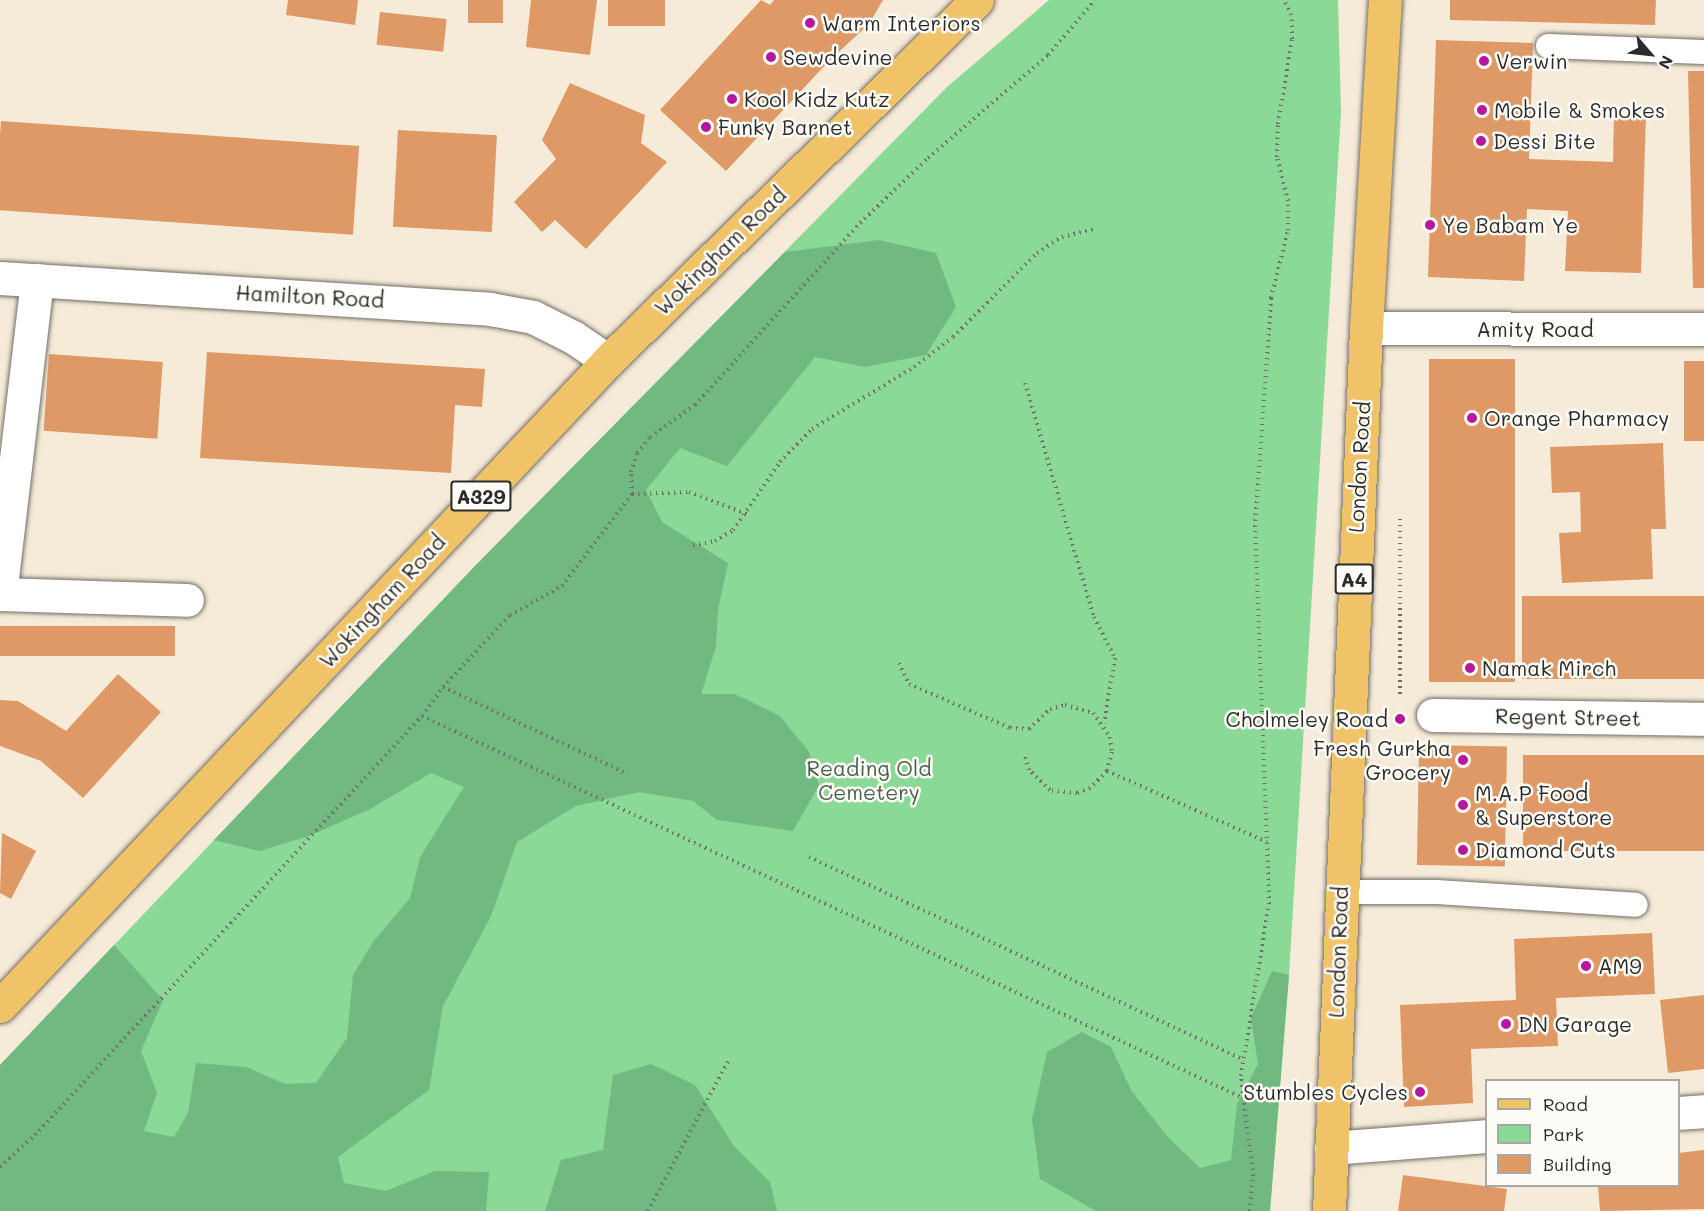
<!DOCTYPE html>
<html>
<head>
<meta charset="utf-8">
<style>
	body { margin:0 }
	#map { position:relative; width:1704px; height:1211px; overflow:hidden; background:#f6ebd8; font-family:Mali,sans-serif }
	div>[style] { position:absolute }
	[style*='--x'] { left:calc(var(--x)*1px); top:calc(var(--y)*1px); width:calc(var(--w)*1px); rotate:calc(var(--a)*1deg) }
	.green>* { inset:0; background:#8bd997 }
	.forest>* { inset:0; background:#70b980 }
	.building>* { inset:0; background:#df9966; transform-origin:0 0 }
	.path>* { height:4px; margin-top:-2px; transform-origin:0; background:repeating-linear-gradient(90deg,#726e68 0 1.5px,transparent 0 6px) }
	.roads { filter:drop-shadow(0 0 2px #726e68) drop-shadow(0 0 2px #726e68) }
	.lane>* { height:24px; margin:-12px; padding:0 12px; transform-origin:12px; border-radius:12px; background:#fff }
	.street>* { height:33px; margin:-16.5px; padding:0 16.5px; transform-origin:16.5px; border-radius:16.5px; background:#fff }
	.primary>* { height:33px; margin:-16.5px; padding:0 16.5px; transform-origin:16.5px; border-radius:16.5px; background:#f1c369 }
	.dots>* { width:16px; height:16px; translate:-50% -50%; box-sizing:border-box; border:3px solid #fdfcf7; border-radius:50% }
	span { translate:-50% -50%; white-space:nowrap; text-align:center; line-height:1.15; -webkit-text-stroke:5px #fdfcf7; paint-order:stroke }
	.shield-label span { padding:2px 4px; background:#fdfcf7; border:2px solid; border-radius:4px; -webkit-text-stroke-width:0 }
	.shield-label { font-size:20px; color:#2b2b2b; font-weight:700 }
	.poi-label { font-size:21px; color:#2b2b2b }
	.left { translate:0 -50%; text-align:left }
	.right { translate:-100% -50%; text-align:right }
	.street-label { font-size:21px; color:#2b2b2b }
	.park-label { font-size:21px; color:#485f4b }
	.legend { position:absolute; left:1485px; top:1079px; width:195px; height:108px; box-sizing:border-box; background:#fdfcf7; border:2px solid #a9a8a5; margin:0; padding:8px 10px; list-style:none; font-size:18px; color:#2b2b2b }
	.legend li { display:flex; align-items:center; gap:12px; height:30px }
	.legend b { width:30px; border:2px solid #a9a8a5 }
	.north { position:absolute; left:1620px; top:24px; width:60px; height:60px; -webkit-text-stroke:4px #fdfcf7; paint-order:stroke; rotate:118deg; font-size:16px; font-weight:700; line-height:24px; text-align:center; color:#2b2b2b }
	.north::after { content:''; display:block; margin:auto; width:21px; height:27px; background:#2b2b2b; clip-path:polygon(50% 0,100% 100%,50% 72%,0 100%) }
</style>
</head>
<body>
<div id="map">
	<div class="green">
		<i style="clip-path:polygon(1049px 0,1338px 0,1341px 112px,1289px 975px,1270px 1211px,0 1211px,0 1065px,475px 566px,947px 87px)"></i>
	</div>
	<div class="forest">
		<i style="clip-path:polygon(879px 240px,936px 253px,956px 307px,926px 355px,865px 367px,815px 357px,727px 466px,680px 448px,646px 490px,662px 522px,728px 563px,718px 610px,716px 647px,701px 694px,735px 694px,780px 716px,809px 752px,819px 785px,793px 831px,717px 820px,693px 801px,639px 792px,576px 806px,517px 842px,491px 916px,443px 1006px,429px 1090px,338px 1157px,344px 1183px,386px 1191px,435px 1171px,489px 1172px,486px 1211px,0 1211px,0 1065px,114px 945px,163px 1000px,141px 1051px,157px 1093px,144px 1131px,174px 1137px,188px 1113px,196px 1063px,246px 1067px,285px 1084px,316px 1083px,347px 1038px,353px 975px,373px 942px,410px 898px,420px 857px,464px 787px,431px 773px,370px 809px,309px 836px,259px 851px,214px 840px,475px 566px,785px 252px)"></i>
		<i style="clip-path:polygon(1272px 971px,1289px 975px,1270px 1211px,1096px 1211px,1040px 1179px,1032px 1119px,1047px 1052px,1082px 1032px,1111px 1047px,1131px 1090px,1166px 1135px,1200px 1168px,1231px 1160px,1237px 1104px,1258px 1064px,1251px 1018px)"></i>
		<i style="clip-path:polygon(651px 1064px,695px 1085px,734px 1146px,770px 1182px,777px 1211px,545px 1211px,561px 1160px,603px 1150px,613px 1075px)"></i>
	</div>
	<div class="building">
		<i style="clip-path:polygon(288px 0,358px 0,355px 25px,286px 15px)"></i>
		<i style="left:468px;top:0;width:35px;height:23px"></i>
		<i style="clip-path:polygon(531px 0,597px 0,590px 55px,526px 47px)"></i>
		<i style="left:608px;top:0;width:57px;height:26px"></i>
		<i style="clip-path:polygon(761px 0,770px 5px,774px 0,883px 0,869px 24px,830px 60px,726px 171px,660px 110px)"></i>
		<i style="clip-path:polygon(1450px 0,1656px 0,1655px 25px,1450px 20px)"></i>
		<i style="left:380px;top:12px;width:67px;height:33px;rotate:6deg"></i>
		<i style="clip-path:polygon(1436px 40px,1533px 43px,1529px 159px,1613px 162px,1614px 114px,1646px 115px,1641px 273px,1565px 271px,1568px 211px,1527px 209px,1524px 281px,1428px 277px)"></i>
		<i style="clip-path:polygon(1688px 71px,1704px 71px,1704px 288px,1693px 288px)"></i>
		<i style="clip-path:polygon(570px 83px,645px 115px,641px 143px,667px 162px,586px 249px,555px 220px,542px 232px,514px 202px,556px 159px,542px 140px)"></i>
		<i style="left:1px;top:121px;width:359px;height:89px;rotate:4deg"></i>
		<i style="left:398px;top:130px;width:99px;height:97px;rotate:3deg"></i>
		<i style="clip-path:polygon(207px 352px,485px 369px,482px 407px,455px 405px,451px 473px,200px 458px)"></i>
		<i style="left:49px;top:354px;width:114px;height:77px;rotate:4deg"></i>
		<i style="left:1429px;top:359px;width:86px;height:323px"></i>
		<i style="left:1684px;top:361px;width:20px;height:80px"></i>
		<i style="clip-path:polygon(1663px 443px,1666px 529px,1651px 529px,1653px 579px,1562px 583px,1559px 533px,1581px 532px,1580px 492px,1552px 493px,1550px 447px)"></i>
		<i style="left:1704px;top:596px;width:83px;height:182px;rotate:90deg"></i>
		<i style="left:0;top:626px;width:175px;height:30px"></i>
		<i style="clip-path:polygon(118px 674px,161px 712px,83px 798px,41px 761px,0 746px,0 700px,18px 701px,66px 731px)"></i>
		<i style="left:1419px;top:745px;width:88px;height:120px;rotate:1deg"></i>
		<i style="left:1523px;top:755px;width:181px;height:96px"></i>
		<i style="clip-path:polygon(2px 833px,36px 851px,11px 899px,0 893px)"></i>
		<i style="clip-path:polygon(1652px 933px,1655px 994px,1556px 998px,1558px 1046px,1471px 1049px,1473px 1103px,1404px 1107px,1400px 1005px,1516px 1000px,1514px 939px)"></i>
		<i style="clip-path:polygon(1704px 995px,1704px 1069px,1668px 1073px,1660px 1000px)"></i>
		<i style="clip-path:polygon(1704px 1150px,1704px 1209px,1600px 1211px,1598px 1186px,1678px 1186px,1678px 1153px)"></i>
		<i style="clip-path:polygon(1403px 1175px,1507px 1189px,1504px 1211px,1398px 1211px)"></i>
	</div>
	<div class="path">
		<i style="--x:1025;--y:383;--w:244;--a:73.6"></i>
		<i style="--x:1094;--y:617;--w:46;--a:62.9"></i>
		<i style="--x:1115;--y:658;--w:66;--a:99.6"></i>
		<i style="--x:632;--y:494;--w:57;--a:-2"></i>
		<i style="--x:689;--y:492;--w:62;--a:20.8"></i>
		<i style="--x:693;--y:545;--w:22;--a:-10"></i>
		<i style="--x:715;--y:541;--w:21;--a:-31"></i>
		<i style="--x:733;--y:530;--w:83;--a:-55.3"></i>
		<i style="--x:780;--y:462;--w:46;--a:-45.9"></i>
		<i style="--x:812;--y:429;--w:119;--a:-31.3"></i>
		<i style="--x:914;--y:367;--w:49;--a:-37.6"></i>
		<i style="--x:953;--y:337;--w:119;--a:-45"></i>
		<i style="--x:1037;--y:253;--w:30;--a:-33"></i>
		<i style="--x:1062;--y:237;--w:33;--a:-14"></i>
		<i style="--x:899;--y:663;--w:23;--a:65"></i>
		<i style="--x:909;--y:684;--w:110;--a:23.5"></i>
		<i style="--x:1010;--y:728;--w:19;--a:3"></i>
		<i style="--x:1029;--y:729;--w:29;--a:-44"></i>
		<i style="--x:1050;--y:709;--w:16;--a:-15"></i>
		<i style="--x:1065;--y:705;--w:29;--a:16"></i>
		<i style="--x:1093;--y:713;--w:29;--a:55"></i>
		<i style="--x:1110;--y:737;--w:15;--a:82"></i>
		<i style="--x:1112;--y:752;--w:20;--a:105"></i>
		<i style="--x:1107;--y:771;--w:24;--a:135"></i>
		<i style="--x:1090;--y:788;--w:14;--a:159"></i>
		<i style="--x:1077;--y:793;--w:27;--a:-174"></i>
		<i style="--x:1050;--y:790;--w:29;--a:-136"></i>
		<i style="--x:1029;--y:770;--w:14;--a:-107"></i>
		<i style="--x:443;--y:687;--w:204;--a:25.2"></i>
		<i style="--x:1400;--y:694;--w:176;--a:-90"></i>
		<i style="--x:422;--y:716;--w:903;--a:24.95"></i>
		<i style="--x:1107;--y:771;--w:175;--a:23.9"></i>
		<i style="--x:809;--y:857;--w:480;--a:25"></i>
		<i style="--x:0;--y:1167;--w:47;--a:-42.4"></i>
		<i style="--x:35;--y:1135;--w:570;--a:-47.27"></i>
		<i style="--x:422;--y:716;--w:36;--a:-54"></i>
		<i style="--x:443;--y:687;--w:98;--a:-47.1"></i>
		<i style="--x:510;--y:615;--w:60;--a:-29.1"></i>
		<i style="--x:562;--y:586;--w:116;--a:-52.7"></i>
		<i style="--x:632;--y:494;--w:22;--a:-93"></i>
		<i style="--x:631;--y:472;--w:20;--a:-72"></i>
		<i style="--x:637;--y:453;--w:21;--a:-51"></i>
		<i style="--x:650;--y:437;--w:55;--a:-35.4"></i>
		<i style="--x:695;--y:405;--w:246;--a:-47.8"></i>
		<i style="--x:860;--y:223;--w:94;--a:-43.7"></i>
		<i style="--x:928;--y:158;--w:158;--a:-40.6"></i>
		<i style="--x:1048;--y:55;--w:72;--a:-49.5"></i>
		<i style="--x:648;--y:1211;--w:170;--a:-61.9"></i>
		<i style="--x:1250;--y:1211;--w:35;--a:-85"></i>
		<i style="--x:1253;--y:1176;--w:101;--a:-96.8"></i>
		<i style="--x:1241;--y:1076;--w:174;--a:-80.8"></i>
		<i style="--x:1269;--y:904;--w:377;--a:-92.1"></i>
		<i style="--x:1255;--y:527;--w:230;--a:-86"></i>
		<i style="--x:1271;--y:298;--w:70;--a:-76"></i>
		<i style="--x:1288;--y:230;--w:29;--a:-90"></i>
		<i style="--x:1288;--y:201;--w:45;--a:-104"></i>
		<i style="--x:1277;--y:157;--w:33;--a:-88"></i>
		<i style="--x:1278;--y:124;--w:86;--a:-80.6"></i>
		<i style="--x:1292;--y:39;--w:24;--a:-92"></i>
		<i style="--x:1291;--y:15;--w:17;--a:-115"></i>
	</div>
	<div class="roads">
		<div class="lane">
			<i style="--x:1548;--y:46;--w:156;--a:2.2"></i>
			<i style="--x:1340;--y:892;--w:97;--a:0"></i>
			<i style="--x:1437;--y:892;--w:199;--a:3.7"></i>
		</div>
		<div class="street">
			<i style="--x:0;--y:278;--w:491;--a:3.6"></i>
			<i style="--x:490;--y:309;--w:44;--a:10.5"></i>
			<i style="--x:533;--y:317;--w:45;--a:26.6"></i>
			<i style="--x:573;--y:337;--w:42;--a:34.4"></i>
			<i style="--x:37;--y:280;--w:316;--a:96.7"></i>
			<i style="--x:0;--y:594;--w:187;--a:1.8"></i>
			<i style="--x:1366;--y:328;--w:338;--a:0.2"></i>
			<i style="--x:1433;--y:715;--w:271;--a:0.8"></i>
			<i style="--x:1678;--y:1113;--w:26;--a:-4"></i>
			<i style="--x:1331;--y:1148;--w:155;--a:-4.4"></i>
		</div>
		<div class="primary">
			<i style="--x:0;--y:1006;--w:886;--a:-46.69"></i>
			<i style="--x:608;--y:361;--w:516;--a:-44.37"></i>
			<i style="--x:1329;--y:1211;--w:884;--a:-87.6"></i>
			<i style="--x:1366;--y:328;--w:329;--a:-86.7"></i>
		</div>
	</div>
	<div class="dots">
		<i style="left:810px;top:23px;background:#b5179e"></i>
		<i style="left:771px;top:57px;background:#b5179e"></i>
		<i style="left:1484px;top:61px;background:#b5179e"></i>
		<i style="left:732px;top:99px;background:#b5179e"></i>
		<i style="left:1482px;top:110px;background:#b5179e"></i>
		<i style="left:706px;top:127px;background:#b5179e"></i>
		<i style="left:1481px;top:141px;background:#b5179e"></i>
		<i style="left:1430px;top:225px;background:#b5179e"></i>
		<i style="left:1472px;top:418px;background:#b5179e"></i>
		<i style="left:1470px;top:668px;background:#b5179e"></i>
		<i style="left:1400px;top:719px;background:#b5179e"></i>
		<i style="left:1463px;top:760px;background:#b5179e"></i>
		<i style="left:1463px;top:805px;background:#b5179e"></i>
		<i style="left:1463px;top:850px;background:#b5179e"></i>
		<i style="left:1586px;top:966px;background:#b5179e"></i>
		<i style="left:1506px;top:1024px;background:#b5179e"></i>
		<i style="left:1420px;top:1092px;background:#b5179e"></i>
	</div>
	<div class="shield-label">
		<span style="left:481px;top:496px">A329</span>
		<span style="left:1354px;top:579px">A4</span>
	</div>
	<div class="poi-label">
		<span class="left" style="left:822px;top:23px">Warm Interiors</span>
		<span class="left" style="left:783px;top:57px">Sewdevine</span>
		<span class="left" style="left:1496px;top:61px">Verwin</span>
		<span class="left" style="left:744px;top:99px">Kool Kidz Kutz</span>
		<span class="left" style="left:1494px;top:110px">Mobile &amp; Smokes</span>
		<span class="left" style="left:718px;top:127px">Funky Barnet</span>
		<span class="left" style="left:1493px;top:141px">Dessi Bite</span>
		<span class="left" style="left:1442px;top:225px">Ye Babam Ye</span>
		<span class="left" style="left:1484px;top:418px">Orange Pharmacy</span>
		<span class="left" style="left:1482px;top:668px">Namak Mirch</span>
		<span class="right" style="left:1388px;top:719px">Cholmeley Road</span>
		<span class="right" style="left:1451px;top:760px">Fresh Gurkha<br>Grocery</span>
		<span class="left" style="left:1475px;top:805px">M.A.P Food<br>&amp; Superstore</span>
		<span class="left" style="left:1475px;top:850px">Diamond Cuts</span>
		<span class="left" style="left:1598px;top:966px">AM9</span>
		<span class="left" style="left:1518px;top:1024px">DN Garage</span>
		<span class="right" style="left:1408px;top:1092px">Stumbles Cycles</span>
	</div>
	<div class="street-label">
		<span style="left:720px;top:251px;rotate:-44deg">Wokingham Road</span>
		<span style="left:310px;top:296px;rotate:3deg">Hamilton Road</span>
		<span style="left:1535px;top:329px">Amity Road</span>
		<span style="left:1359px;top:467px;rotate:-87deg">London Road</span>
		<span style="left:382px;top:601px;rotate:-47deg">Wokingham Road</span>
		<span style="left:1568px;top:717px;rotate:1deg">Regent Street</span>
		<span style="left:1338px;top:952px;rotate:-88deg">London Road</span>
	</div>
	<div class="park-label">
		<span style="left:869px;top:780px">Reading Old<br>Cemetery</span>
	</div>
	<ul class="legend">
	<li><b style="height:8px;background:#f1c369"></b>Road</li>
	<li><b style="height:16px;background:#8bd997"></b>Park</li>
	<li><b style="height:16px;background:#df9966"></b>Building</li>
	</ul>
	<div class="north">N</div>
</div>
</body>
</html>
